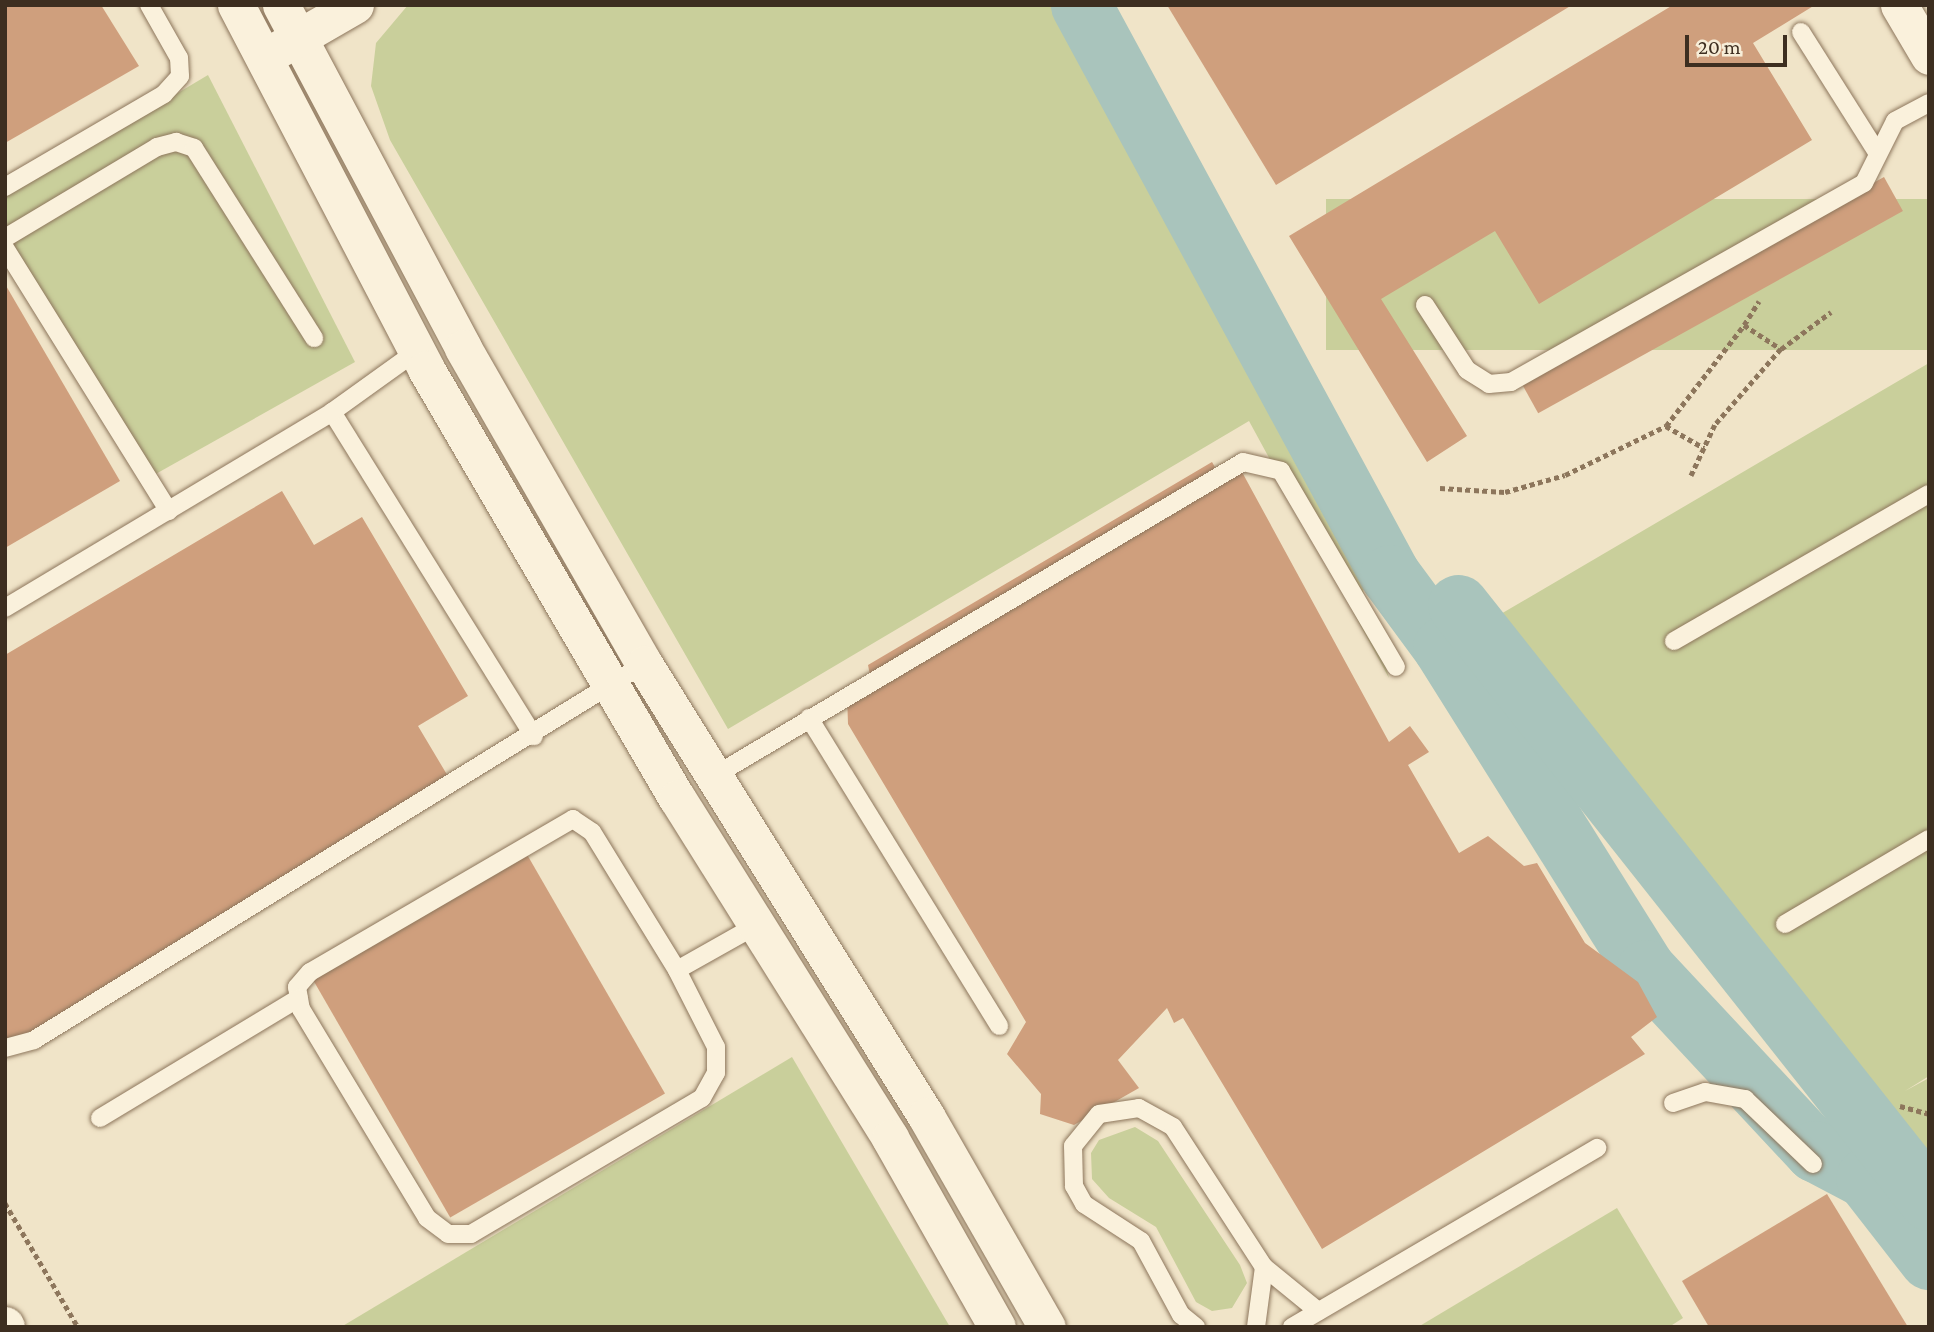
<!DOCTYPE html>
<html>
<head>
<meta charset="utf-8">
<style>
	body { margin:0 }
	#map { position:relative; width:1934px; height:1332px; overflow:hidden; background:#f0e4c8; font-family:"Crimson Pro",serif }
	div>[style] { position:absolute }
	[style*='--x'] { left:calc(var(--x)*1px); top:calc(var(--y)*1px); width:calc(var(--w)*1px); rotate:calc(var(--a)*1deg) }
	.green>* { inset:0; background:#c9cf9b; transform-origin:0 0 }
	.river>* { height:61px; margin:-30.5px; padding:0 30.5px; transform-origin:30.5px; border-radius:30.5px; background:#a9c4bc }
	.building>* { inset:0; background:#cf9f7d; transform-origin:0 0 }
	.path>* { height:4.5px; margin-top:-2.25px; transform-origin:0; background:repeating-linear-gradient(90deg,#8d765c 0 5px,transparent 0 8.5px) }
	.roads { filter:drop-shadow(0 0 2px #8d765c) drop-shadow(0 0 2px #8d765c) }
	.lane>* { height:18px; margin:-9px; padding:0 9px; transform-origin:9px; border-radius:9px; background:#faf1dc }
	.street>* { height:37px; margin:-18.5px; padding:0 18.5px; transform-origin:18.5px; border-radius:18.5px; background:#faf1dc }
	span { translate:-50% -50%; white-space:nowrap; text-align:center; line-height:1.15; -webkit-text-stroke:6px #f7eed8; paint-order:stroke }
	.frame { position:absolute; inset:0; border:7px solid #3d2e20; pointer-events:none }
	.scale { position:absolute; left:1685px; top:35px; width:102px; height:32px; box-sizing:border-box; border:4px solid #3d2e20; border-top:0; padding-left:9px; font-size:21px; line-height:24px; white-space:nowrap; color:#3d2e20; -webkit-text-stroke:5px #f7eed8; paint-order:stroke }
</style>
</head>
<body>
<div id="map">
	<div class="green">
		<i style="clip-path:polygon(408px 5px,1060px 5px,1381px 558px,1363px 591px,1389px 678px,1249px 421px,728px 729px,390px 140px,371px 86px,376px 43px)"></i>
		<i style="clip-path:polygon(208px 75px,355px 362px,145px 480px,5px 242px,5px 196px)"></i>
		<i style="left:1929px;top:199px;width:151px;height:603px;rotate:90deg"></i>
		<i style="clip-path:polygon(1929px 363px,1929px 1076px,1905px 1091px,1929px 1078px,1929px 1187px,1482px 625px)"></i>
		<i style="clip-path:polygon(792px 1057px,950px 1327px,341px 1327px)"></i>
		<i style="clip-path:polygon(1135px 1127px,1158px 1141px,1240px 1265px,1247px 1283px,1232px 1308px,1212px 1311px,1196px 1302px,1156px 1227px,1109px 1198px,1092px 1179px,1091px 1153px,1099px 1140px)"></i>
		<i style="clip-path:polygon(1617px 1208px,1683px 1318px,1669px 1327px,1418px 1327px)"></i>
	</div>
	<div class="river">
		<i style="--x:1081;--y:5;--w:648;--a:61.54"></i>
		<i style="--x:1390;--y:575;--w:89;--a:53.6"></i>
		<i style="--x:1443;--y:647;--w:381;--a:57.9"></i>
		<i style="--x:1646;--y:970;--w:248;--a:47"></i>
		<i style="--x:1815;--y:1151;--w:58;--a:27.9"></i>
		<i style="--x:1866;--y:1178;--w:103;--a:52.1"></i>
		<i style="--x:1458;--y:605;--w:759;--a:51.63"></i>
	</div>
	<div class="building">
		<i style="clip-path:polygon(5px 5px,101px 5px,139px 66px,5px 143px)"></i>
		<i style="clip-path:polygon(1167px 5px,1572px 5px,1276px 185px)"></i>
		<i style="clip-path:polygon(1673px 5px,1815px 5px,1753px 43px,1812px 140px,1539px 304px,1495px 231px,1381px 299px,1467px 436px,1427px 462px,1289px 236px)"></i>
		<i style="left:1884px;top:177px;width:39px;height:417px;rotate:61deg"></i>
		<i style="clip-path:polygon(5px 284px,120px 481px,5px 548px)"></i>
		<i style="clip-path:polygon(1212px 462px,1223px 481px,1242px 472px,1389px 742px,1410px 726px,1429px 752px,1408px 765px,1459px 853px,1488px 836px,1524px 866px,1537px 863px,1585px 943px,1638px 982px,1657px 1017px,1631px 1037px,1645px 1054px,1322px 1249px,1183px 1018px,1174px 1023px,1167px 1008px,1118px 1060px,1139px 1088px,1074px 1125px,1040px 1114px,1041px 1094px,1007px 1054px,1026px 1022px,848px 724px,847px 695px,870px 675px,868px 665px)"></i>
		<i style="clip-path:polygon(282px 491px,314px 545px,362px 517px,468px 696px,418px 726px,452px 783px,5px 1048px,5px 655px)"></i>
		<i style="left:525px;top:851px;width:280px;height:248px;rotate:60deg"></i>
		<i style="clip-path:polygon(1827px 1194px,1908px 1327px,1709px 1327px,1682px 1281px)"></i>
	</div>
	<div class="path">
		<i style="--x:1744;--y:325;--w:28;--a:-58"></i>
		<i style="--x:1781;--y:349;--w:62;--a:-36.5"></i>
		<i style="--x:1666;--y:426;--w:44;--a:30.1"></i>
		<i style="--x:1440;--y:488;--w:65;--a:3.5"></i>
		<i style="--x:1505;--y:492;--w:62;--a:-15.8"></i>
		<i style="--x:1565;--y:475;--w:112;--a:-25.9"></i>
		<i style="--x:1666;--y:426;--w:128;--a:-52.3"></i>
		<i style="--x:1744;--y:325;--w:44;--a:33"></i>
		<i style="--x:1781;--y:349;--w:101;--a:131"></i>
		<i style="--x:1715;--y:425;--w:56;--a:115.2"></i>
		<i style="--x:1900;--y:1106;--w:30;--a:15"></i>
		<i style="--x:5;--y:1203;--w:144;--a:59.5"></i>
	</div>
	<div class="roads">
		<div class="lane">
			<i style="--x:1801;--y:32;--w:142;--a:57.7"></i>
			<i style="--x:5;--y:187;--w:184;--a:-30.3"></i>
			<i style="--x:164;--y:94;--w:24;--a:-48"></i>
			<i style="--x:180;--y:76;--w:18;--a:-93"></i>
			<i style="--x:179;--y:58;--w:61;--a:-119.5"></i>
			<i style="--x:5;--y:238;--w:177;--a:-30.9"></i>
			<i style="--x:157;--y:147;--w:20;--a:-15"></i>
			<i style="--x:176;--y:142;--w:19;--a:18"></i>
			<i style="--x:194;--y:148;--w:225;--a:57.7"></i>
			<i style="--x:5;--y:248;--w:310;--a:58.1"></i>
			<i style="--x:1425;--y:305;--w:77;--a:57.1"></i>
			<i style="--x:1467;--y:370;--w:26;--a:32"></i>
			<i style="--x:1489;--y:384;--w:22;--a:-5"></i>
			<i style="--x:1511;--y:382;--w:405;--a:-29.4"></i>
			<i style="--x:1864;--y:183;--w:69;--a:-63.4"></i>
			<i style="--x:1895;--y:121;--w:38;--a:-28"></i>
			<i style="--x:332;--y:412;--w:382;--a:58.1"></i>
			<i style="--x:5;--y:608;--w:381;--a:-30.9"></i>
			<i style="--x:332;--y:412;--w:105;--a:-35.7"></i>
			<i style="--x:1674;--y:641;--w:294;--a:-30"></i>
			<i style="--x:809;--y:718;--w:362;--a:58.3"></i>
			<i style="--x:714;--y:776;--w:615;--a:-30.69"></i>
			<i style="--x:1243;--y:462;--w:39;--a:13"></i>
			<i style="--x:1281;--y:471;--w:227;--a:59.6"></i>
			<i style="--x:1785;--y:924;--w:167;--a:-30.6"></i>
			<i style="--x:677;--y:970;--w:162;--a:-121.6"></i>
			<i style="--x:592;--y:832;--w:23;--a:-146"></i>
			<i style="--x:573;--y:819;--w:304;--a:149.8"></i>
			<i style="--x:310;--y:972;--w:20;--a:131"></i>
			<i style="--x:297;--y:987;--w:22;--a:80"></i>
			<i style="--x:301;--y:1009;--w:244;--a:58.9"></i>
			<i style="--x:427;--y:1218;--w:26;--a:37"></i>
			<i style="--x:448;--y:1234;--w:23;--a:0"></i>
			<i style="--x:471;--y:1234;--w:268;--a:-30.5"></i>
			<i style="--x:702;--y:1098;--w:29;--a:-61"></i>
			<i style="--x:716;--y:1073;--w:26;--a:-90"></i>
			<i style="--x:716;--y:1047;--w:86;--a:-116.9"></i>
			<i style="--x:677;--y:970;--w:92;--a:-29.4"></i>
			<i style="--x:5;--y:1048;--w:30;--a:-15"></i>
			<i style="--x:34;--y:1040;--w:717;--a:-31.65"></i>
			<i style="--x:1673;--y:1103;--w:34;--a:-19"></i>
			<i style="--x:1705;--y:1092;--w:41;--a:9.9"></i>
			<i style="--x:1745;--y:1099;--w:94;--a:43.7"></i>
			<i style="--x:100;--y:1118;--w:232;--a:-31.1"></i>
			<i style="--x:1264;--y:1267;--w:70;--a:39.2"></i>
			<i style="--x:1196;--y:1327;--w:19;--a:-141"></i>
			<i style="--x:1181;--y:1315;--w:84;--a:-118.4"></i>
			<i style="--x:1141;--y:1241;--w:68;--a:-147"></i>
			<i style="--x:1084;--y:1204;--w:21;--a:-119"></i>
			<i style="--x:1074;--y:1186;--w:40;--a:-91.4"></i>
			<i style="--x:1073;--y:1146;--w:41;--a:-50.9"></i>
			<i style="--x:1099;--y:1114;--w:40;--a:-8.5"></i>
			<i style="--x:1139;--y:1108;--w:39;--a:29"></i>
			<i style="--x:1173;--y:1127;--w:167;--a:57"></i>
			<i style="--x:1264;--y:1267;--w:61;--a:97.6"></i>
			<i style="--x:1292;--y:1327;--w:354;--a:-30.4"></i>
		</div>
		<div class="street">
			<i style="--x:236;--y:5;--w:411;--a:62.4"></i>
			<i style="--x:426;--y:369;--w:497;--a:59.7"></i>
			<i style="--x:677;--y:798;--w:401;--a:57.9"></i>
			<i style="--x:890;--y:1138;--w:217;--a:60.5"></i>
			<i style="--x:281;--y:5;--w:388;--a:62"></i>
			<i style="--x:463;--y:348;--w:364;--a:60.2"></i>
			<i style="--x:644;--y:664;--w:533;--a:58.04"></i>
			<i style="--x:926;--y:1116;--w:243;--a:60.2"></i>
			<i style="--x:1899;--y:5;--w:59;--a:59.5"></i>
			<i style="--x:277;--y:50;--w:90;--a:-30"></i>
			<i style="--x:5;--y:1325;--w:2;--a:63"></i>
		</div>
	</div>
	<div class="frame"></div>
	<div class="scale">20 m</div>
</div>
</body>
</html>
